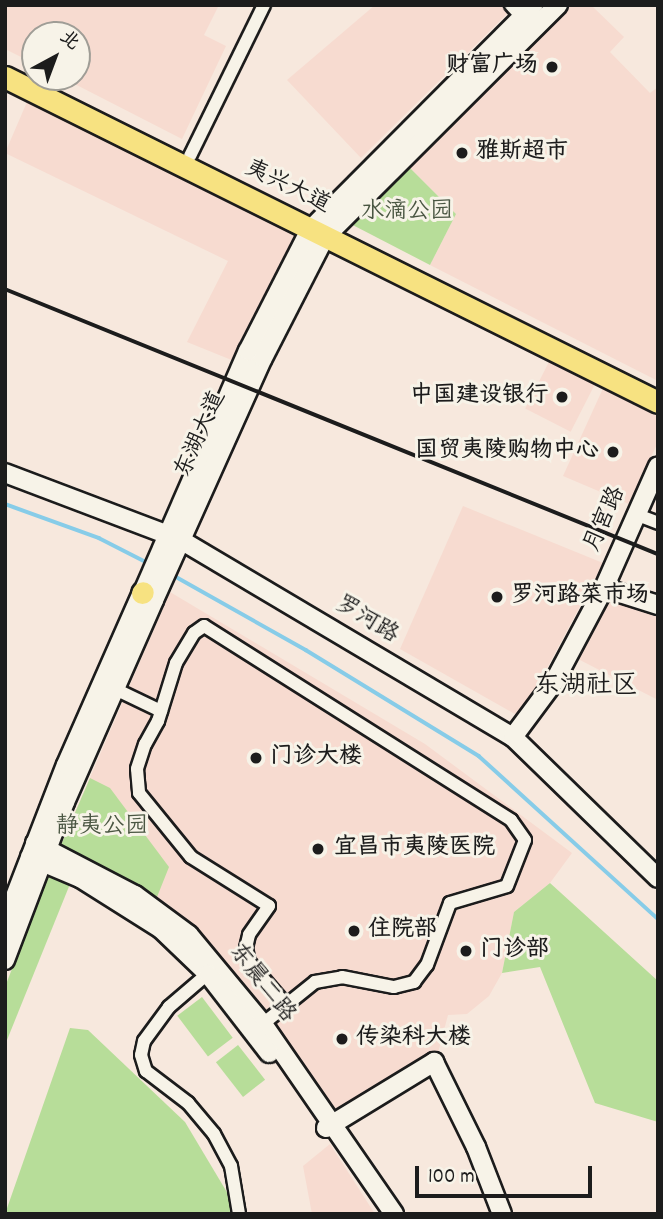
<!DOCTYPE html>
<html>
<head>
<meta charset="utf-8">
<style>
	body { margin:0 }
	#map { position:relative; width:663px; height:1219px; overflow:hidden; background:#f7e8dd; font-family:Dekko,"LXGW WenKai TC",sans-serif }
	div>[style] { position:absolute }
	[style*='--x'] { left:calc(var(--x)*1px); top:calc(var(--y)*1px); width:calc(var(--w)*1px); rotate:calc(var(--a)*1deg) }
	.built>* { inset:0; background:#f7dbd0; transform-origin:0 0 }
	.green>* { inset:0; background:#b7dd99; transform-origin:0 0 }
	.stream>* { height:3.5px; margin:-1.75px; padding:0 1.75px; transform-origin:1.75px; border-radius:1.75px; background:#87cce8 }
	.roads { filter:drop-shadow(2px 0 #1c1c1c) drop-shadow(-2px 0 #1c1c1c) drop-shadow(0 2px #1c1c1c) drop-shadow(0 -2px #1c1c1c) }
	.street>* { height:12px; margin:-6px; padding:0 6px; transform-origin:6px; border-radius:6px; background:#f7f3e8 }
	.secondary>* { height:18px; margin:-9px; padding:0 9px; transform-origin:9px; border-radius:9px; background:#f7f3e8 }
	.primary>* { height:21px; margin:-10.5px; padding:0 10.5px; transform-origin:10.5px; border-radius:10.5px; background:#f7e281 }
	.rail>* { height:3.5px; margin:-1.75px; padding:0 1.75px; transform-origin:1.75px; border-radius:1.75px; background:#1c1c1c }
	.dots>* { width:19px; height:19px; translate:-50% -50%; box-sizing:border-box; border:4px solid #f7f3e8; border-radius:50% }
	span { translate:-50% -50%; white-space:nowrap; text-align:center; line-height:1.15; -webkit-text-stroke:6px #f7f3e8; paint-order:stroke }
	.poi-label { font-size:23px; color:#1c1c1c; font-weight:700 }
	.right { translate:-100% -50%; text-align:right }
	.left { translate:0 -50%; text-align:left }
	.street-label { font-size:23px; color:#1c1c1c }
	.park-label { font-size:23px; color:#4a5642 }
	.quarter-label { font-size:26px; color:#1c1c1c }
	.frame { position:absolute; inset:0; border:7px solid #1c1c1c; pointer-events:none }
	.north { position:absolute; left:21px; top:21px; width:70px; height:70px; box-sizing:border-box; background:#f7f3e8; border:2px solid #9f9d96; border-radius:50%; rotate:41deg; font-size:19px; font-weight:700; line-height:28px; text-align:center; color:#1c1c1c }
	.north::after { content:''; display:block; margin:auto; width:24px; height:32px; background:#1c1c1c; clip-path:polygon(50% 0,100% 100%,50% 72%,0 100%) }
	.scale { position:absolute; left:415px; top:1166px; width:177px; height:32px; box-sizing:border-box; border:4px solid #1c1c1c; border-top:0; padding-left:9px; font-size:21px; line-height:24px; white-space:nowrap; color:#1c1c1c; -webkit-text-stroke:5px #f7f3e8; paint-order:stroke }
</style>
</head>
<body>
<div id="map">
	<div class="built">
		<div style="clip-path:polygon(5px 5px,219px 5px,204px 35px,226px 46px,182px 139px,61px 77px,77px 77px,77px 35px,35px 35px,35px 64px,5px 49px)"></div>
		<div style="clip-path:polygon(375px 5px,516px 5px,361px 158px,287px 80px)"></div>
		<div style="clip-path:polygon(568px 5px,591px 5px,624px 37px,610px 52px,650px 93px,658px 87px,658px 381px,430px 265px,456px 214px,406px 164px)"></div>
		<div style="clip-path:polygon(30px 95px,300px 230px,234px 361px,187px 342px,228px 261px,5px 153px)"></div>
		<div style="left:552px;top:356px;width:51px;height:59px;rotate:27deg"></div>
		<div style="clip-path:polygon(605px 384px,658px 410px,658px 442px,629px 504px,563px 476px)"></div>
		<div style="clip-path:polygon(463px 506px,603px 563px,530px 700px,515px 714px,400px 649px)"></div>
		<div style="clip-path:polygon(170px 592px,425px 744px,572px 853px,550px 883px,514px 912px,502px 973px,489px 996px,467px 1014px,448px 1015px,438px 1053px,334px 1110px,215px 948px,168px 904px,61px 845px)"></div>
		<div style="clip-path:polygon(610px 597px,658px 612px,658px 700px,576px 658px)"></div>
		<div style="clip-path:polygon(330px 1144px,375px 1214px,312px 1214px,303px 1166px)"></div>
	</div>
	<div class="green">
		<div style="clip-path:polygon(406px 164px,456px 214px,430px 265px,345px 221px)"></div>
		<div style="clip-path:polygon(90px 778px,110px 788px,169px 867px,157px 897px,61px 845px)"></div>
		<div style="clip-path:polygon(48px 875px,70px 884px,5px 1045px,5px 987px)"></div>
		<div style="clip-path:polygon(550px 883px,658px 981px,658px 1122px,595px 1103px,540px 967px,502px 973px,514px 912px)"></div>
		<div style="left:202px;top:997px;width:51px;height:31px;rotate:53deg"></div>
		<div style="clip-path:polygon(70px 1028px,88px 1030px,185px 1122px,234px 1204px,233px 1214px,5px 1214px)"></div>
		<div style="left:238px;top:1045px;width:44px;height:28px;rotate:52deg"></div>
	</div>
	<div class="stream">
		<div style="--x:5;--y:504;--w:100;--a:19.9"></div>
		<div style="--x:99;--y:538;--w:55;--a:27"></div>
		<div style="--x:171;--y:574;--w:155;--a:29.4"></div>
		<div style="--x:306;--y:650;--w:203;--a:31.5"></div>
		<div style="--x:479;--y:756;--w:242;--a:42.3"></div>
	</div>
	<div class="roads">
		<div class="street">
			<div style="--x:511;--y:5;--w:16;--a:47"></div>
			<div style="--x:190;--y:156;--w:168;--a:-63.9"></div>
			<div style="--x:635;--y:514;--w:25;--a:21"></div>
			<div style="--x:115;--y:689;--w:51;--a:25.6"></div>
			<div style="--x:212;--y:970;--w:57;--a:139.3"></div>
			<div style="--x:169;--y:1007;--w:42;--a:126.3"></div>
			<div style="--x:144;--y:1041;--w:14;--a:102"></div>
			<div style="--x:141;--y:1055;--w:17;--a:73"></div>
			<div style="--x:146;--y:1071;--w:53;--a:37.3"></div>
			<div style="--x:188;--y:1103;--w:40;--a:50"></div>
			<div style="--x:214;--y:1134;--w:36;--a:62"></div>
			<div style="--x:231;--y:1166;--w:49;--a:80.5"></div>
			<div style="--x:259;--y:1027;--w:72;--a:-38.8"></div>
			<div style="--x:315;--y:982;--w:27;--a:-10"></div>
			<div style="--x:342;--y:977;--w:53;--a:10.9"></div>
			<div style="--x:394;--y:987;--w:21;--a:-14"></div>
			<div style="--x:414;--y:982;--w:21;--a:-53"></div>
			<div style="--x:427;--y:965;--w:66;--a:-69.6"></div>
			<div style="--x:450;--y:903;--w:59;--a:-16.6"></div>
			<div style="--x:507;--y:886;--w:49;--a:-68.6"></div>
			<div style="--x:525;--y:840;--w:24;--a:-125"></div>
			<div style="--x:511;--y:820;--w:363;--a:-147.7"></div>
			<div style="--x:204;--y:626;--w:12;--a:145"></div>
			<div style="--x:194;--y:633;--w:35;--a:121"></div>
			<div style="--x:176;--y:663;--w:61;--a:107.2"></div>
			<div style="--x:158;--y:721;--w:26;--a:119"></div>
			<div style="--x:145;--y:744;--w:26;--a:108"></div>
			<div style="--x:137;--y:769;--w:24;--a:85"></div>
			<div style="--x:139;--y:793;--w:82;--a:50.9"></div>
			<div style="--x:191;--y:857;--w:92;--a:32.1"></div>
			<div style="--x:269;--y:906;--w:35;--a:125"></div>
			<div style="--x:249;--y:935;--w:13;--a:103"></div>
			<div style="--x:246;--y:948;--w:14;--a:78"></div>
			<div style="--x:249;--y:962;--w:57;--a:49.3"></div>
		</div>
		<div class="secondary">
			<div style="--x:5;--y:473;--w:188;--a:20.8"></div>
			<div style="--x:181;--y:540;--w:386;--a:30.7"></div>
			<div style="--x:513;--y:737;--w:202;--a:44.2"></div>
			<div style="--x:604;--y:588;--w:57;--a:17.5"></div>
			<div style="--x:143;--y:592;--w:263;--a:-66.5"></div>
			<div style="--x:248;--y:351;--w:136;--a:-62.9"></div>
			<div style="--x:310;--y:230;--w:317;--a:-45.1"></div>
			<div style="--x:513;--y:737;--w:69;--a:-53.3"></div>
			<div style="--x:554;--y:682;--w:106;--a:-62"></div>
			<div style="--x:604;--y:588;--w:133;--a:-66.1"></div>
			<div style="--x:35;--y:843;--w:113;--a:27.5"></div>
			<div style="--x:135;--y:895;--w:67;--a:36.5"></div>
			<div style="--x:189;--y:935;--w:116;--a:50.3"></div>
			<div style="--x:263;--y:1024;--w:231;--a:55.4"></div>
			<div style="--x:30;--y:857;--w:54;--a:22.8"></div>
			<div style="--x:80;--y:878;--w:96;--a:32.2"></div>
			<div style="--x:161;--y:929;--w:65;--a:43.8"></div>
			<div style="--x:208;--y:974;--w:100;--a:52.3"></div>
			<div style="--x:5;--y:922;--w:168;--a:-68.8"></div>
			<div style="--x:66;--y:765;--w:188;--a:-66.2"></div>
			<div style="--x:5;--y:960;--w:169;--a:-69.2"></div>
			<div style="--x:65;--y:802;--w:221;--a:-66.2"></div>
			<div style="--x:154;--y:600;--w:265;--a:-65.8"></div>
			<div style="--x:263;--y:358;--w:136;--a:-62.9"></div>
			<div style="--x:325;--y:237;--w:329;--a:-44.9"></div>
			<div style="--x:326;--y:1128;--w:127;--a:-31.4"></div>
			<div style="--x:434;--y:1062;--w:95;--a:63.7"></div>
			<div style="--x:476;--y:1147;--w:72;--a:68.8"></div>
		</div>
		<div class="primary">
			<div style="--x:5;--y:77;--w:729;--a:26.46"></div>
			<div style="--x:142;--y:593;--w:1;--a:-45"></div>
		</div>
	</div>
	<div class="rail">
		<div style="--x:5;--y:289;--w:705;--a:22.09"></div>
	</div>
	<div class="dots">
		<div style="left:552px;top:67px;background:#1c1c1c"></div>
		<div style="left:462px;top:153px;background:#1c1c1c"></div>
		<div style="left:562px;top:397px;background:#1c1c1c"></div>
		<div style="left:613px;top:452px;background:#1c1c1c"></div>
		<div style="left:497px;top:597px;background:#1c1c1c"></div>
		<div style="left:256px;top:758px;background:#1c1c1c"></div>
		<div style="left:318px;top:849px;background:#1c1c1c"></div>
		<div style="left:354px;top:931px;background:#1c1c1c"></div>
		<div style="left:466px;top:951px;background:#1c1c1c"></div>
		<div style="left:342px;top:1039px;background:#1c1c1c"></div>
	</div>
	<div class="poi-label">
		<span class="right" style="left:538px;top:67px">财富广场</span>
		<span class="left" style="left:476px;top:153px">雅斯超市</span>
		<span class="right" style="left:548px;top:397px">中国建设银行</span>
		<span class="right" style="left:599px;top:452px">国贸夷陵购物中心</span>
		<span class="left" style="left:511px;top:597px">罗河路菜市场</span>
		<span class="left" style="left:270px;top:758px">门诊大楼</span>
		<span class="left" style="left:334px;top:849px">宜昌市夷陵医院</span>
		<span class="left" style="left:368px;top:931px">住院部</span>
		<span class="left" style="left:480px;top:951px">门诊部</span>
		<span class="left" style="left:356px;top:1039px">传染科大楼</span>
	</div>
	<div class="street-label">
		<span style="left:287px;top:188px;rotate:26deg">夷兴大道</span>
		<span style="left:202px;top:435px;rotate:-66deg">东湖大道</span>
		<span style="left:606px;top:520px;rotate:-66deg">月宫路</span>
		<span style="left:366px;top:621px;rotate:31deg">罗河路</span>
		<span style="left:261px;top:984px;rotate:52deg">东晨二路</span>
	</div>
	<div class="park-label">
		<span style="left:407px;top:213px">水滴公园</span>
		<span style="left:102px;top:828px">静夷公园</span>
	</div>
	<div class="quarter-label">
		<span style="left:586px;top:687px">东湖社区</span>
	</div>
	<div class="frame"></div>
	<div class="north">北</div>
	<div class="scale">100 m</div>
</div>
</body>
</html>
